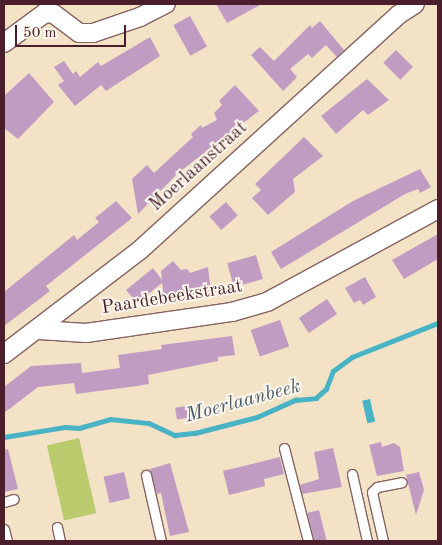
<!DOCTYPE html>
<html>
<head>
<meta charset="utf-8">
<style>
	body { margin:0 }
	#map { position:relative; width:442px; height:545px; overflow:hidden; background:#f3e2c6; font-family:"Old Standard TT",serif }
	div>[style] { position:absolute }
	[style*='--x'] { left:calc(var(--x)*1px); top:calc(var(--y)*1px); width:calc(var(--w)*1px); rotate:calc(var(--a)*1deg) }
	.green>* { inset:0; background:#bacb6e; transform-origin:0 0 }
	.water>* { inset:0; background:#48b3c5; transform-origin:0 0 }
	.stream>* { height:4.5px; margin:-2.25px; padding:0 2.25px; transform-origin:2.25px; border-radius:2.25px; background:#48b3c5 }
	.building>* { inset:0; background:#c19cc2; transform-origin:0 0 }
	.roads { filter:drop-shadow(1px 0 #856361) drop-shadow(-1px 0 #856361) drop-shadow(0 1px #856361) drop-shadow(0 -1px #856361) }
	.lane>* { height:9px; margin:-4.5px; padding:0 4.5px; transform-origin:4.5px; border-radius:4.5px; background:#fff }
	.street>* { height:18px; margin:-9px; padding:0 9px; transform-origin:9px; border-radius:9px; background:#fff }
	span { translate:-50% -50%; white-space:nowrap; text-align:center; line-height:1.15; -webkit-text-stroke:4px #fbf7ec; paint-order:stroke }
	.street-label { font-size:19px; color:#4a1f2b }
	.water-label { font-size:20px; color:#495a69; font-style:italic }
	.frame { position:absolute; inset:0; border:5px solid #4a1f2b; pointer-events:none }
	.scale { position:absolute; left:15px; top:25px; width:111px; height:22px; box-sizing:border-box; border:2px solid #4a1f2b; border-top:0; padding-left:6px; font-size:15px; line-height:18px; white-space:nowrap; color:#4a1f2b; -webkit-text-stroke:4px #fbf7ec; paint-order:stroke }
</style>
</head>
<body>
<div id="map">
	<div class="green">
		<div style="left:79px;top:438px;width:77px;height:33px;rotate:77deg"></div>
	</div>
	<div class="water">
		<div style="left:370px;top:399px;width:23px;height:8px;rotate:77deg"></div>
	</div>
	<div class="stream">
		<div style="--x:4;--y:437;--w:62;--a:-9.3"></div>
		<div style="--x:65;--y:427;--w:14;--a:4"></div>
		<div style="--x:79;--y:428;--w:32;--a:-16"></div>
		<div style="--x:110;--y:419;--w:39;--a:6"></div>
		<div style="--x:149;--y:423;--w:29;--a:25"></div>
		<div style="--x:175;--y:435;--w:20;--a:-6"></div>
		<div style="--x:195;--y:433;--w:64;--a:-14.5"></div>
		<div style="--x:257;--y:417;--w:42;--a:-24.1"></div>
		<div style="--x:295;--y:400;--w:21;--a:-5"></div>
		<div style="--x:316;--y:398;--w:13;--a:-42"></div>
		<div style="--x:326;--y:389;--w:19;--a:-69"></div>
		<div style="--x:333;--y:371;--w:24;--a:-36"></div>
		<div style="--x:352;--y:357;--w:92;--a:-21.6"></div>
	</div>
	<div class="building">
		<div style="clip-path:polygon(216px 4px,262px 4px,227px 23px)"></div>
		<div style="left:190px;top:16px;width:35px;height:19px;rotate:61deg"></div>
		<div style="clip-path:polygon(320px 21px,344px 50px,337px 57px,326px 45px,312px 58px,308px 54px,290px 69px,297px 77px,283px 91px,251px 55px,260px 47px,274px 61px,310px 25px,312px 28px)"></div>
		<div style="clip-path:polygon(150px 37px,160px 56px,106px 91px,101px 85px,75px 106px,58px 85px,64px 81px,54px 67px,64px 61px,73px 74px,76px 71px,80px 77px,98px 62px,101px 66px)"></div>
		<div style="left:396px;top:50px;width:24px;height:18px;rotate:45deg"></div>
		<div style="clip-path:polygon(29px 73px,54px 102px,18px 139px,4px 128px,4px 96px)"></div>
		<div style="clip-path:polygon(367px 79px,389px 100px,368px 115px,363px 110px,336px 134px,321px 116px)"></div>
		<div style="clip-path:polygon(235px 85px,259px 111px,178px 173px,138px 214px,132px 179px,147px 165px,154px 173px,193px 137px,191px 134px,201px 125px,202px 128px,217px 120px,214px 113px,222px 105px,219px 101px)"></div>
		<div style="clip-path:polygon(304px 137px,323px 156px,293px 179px,295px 192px,268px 215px,252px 198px,261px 190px,255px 184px)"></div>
		<div style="clip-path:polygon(420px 169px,431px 187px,420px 193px,418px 189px,405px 194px,281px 269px,271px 252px,353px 201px)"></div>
		<div style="clip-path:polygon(116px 201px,132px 218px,46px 286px,50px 291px,4px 326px,4px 292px,74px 235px,77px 240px,99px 222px,95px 218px)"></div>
		<div style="left:226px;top:202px;width:18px;height:22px;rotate:49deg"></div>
		<div style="clip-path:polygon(438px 234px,438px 259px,404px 279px,392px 260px)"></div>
		<div style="left:256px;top:255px;width:25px;height:30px;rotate:74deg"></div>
		<div style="clip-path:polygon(173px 261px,181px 270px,187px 269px,190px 273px,208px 267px,211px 294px,164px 297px,162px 283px,137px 303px,126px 290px,153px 268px,162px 280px,161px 271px)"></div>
		<div style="clip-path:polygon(365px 277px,376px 297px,363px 305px,360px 300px,354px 303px,345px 288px)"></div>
		<div style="left:327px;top:299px;width:18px;height:34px;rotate:56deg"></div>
		<div style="left:280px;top:320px;width:28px;height:31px;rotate:71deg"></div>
		<div style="clip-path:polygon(232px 336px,235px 355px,218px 357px,218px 361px,148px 375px,149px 384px,137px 386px,76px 394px,74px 383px,38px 387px,4px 413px,4px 387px,31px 366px,81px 363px,82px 373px,120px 368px,118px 355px,162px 349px,161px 345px)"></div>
		<div style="left:186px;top:406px;width:12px;height:11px;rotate:81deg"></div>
		<div style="clip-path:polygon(381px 442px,382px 447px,394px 443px,400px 447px,404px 471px,377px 476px,369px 445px)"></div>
		<div style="clip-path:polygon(333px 448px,342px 487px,302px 494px,300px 485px,319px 479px,314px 452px)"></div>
		<div style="clip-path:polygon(8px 449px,18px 489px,4px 492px,4px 450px)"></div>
		<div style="clip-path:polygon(280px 457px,284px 474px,264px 479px,265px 486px,229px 495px,223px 471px)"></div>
		<div style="clip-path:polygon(170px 463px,189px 532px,170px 536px,161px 493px,157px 494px,150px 469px)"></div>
		<div style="left:124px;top:472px;width:27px;height:21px;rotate:77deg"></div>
		<div style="clip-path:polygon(419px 472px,424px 490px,416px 515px,406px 475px)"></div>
		<div style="left:319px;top:510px;width:32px;height:12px;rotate:76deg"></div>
	</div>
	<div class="roads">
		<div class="lane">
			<div style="--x:284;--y:448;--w:96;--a:75.5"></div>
			<div style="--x:352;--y:474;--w:69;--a:77.4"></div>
			<div style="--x:146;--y:475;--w:68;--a:77.2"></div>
			<div style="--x:4;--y:502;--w:10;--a:-17"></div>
			<div style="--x:57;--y:527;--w:14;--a:78"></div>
			<div style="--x:4;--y:529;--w:12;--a:76"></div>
			<div style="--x:383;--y:541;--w:50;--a:-102.7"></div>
			<div style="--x:372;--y:492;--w:7;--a:-45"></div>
			<div style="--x:377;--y:487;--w:25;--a:-11"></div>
		</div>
		<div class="street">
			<div style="--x:4;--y:43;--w:51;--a:-36.2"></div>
			<div style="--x:45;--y:13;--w:9;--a:6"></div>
			<div style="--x:54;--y:14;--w:31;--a:37"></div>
			<div style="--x:79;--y:33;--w:14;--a:0"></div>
			<div style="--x:93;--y:33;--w:50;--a:-18.8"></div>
			<div style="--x:140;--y:17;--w:29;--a:-27"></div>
			<div style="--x:39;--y:330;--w:47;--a:3.7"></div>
			<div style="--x:86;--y:333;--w:148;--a:-8.2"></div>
			<div style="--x:232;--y:312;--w:36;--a:-16"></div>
			<div style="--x:267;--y:302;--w:195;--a:-28.5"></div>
			<div style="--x:4;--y:354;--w:171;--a:-37.4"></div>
			<div style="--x:140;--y:250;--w:349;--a:-42.3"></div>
			<div style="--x:398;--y:15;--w:20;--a:-33"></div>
		</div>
	</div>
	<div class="street-label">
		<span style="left:199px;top:167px;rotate:-42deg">Moerlaanstraat</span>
		<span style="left:172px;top:298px;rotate:-9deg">Paardebeekstraat</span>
	</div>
	<div class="water-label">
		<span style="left:243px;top:402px;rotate:-15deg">Moerlaanbeek</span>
	</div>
	<div class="frame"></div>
	<div class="scale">50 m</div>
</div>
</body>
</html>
